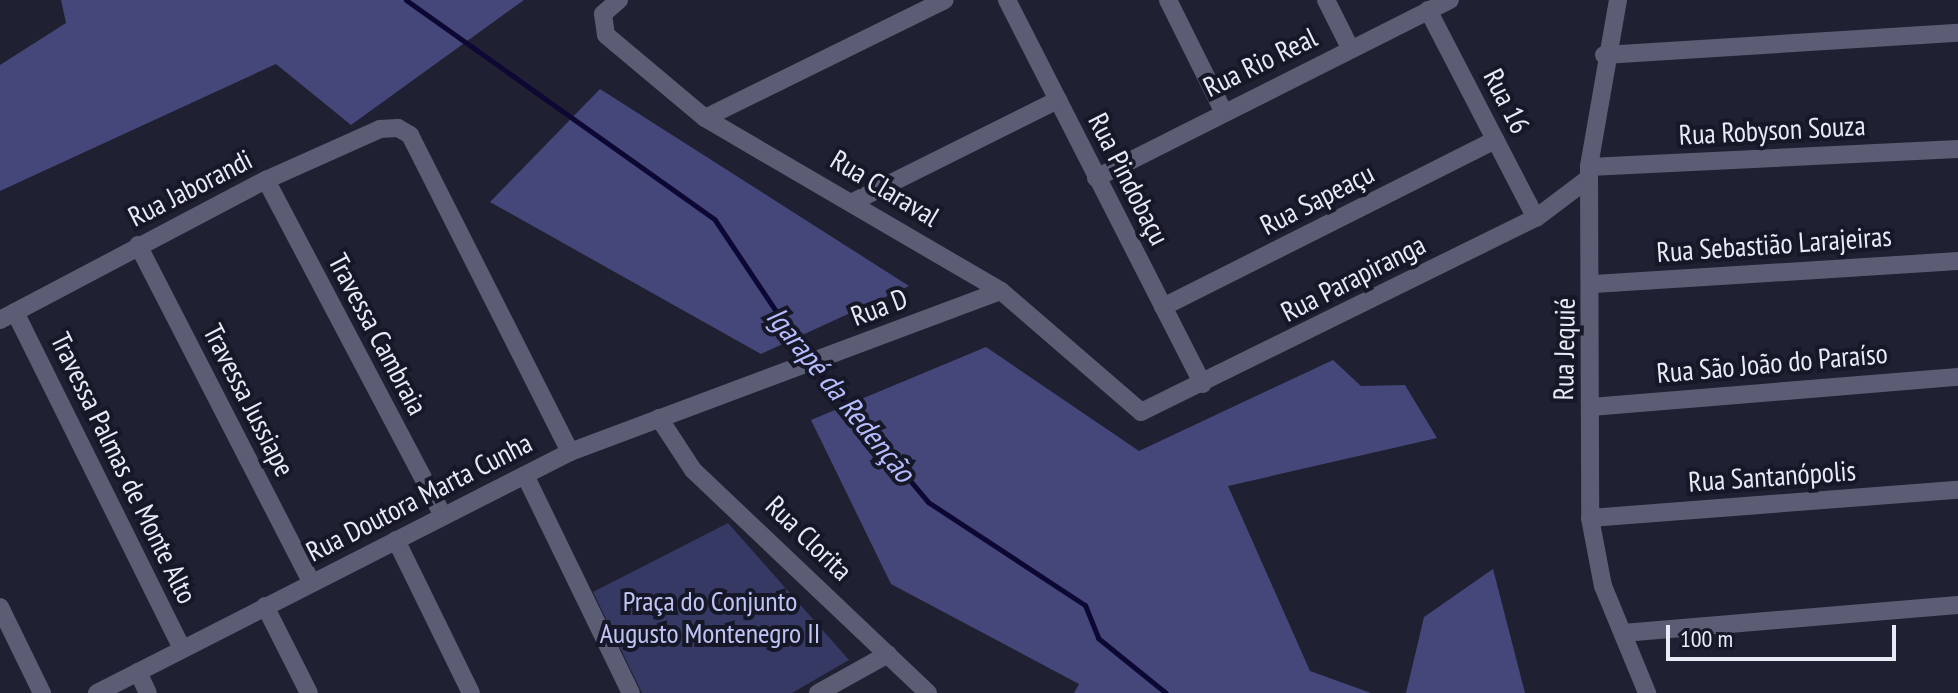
<!DOCTYPE html>
<html>
<head>
<meta charset="utf-8">
<style>
	body { margin:0 }
	#map { position:relative; width:1958px; height:693px; overflow:hidden; background:#1f2031; font-family:"PT Sans Narrow",sans-serif }
	div>[style] { position:absolute }
	[style*='--x'] { left:calc(var(--x)*1px); top:calc(var(--y)*1px); width:calc(var(--w)*1px); rotate:calc(var(--a)*1deg) }
	.green>* { inset:0; background:#373965 }
	.forest>* { inset:0; background:#45477a }
	.stream>* { height:5px; margin:-2.5px; padding:0 2.5px; transform-origin:2.5px; border-radius:2.5px; background:#0d0734 }
	.minor>* { height:18px; margin:-9px; padding:0 9px; transform-origin:9px; border-radius:9px; background:#5a5d74 }
	span { translate:-50% -50%; white-space:nowrap; text-align:center; line-height:1.15; -webkit-text-stroke:8px #161727; paint-order:stroke }
	.street-label { font-size:28px; color:#e8eaf6 }
	.park-label { font-size:28px; color:#c0c5f6 }
	.water-label { font-size:30px; color:#b6bcfd; font-style:italic }
	.scale { position:absolute; left:1666px; top:625px; width:230px; height:36px; box-sizing:border-box; border:4px solid #e8eaf6; border-top:0; padding-left:10px; font-size:24px; line-height:28px; white-space:nowrap; color:#e8eaf6; -webkit-text-stroke:6px #161727; paint-order:stroke }
</style>
</head>
<body>
<div id="map">
	<div class="green">
		<div style="clip-path:polygon(728px 523px,849px 660px,792px 693px,642px 693px,593px 592px)"></div>
	</div>
	<div class="forest">
		<div style="clip-path:polygon(61px 0,524px 0,351px 125px,276px 64px,0 191px,0 65px,66px 23px)"></div>
		<div style="clip-path:polygon(600px 89px,909px 286px,761px 354px,490px 202px)"></div>
		<div style="clip-path:polygon(986px 347px,1139px 451px,1333px 360px,1361px 386px,1405px 385px,1437px 438px,1228px 486px,1310px 671px,1371px 693px,1074px 693px,1079px 684px,891px 584px,811px 420px)"></div>
		<div style="clip-path:polygon(1493px 569px,1525px 693px,1406px 693px,1424px 617px)"></div>
	</div>
	<div class="stream">
		<div style="--x:406;--y:0;--w:379;--a:35.4"></div>
		<div style="--x:715;--y:220;--w:167;--a:56.2"></div>
		<div style="--x:814;--y:366;--w:177;--a:50"></div>
		<div style="--x:928;--y:502;--w:188;--a:33.3"></div>
		<div style="--x:1085;--y:605;--w:35;--a:68"></div>
		<div style="--x:1098;--y:638;--w:87;--a:39"></div>
	</div>
	<div class="minor">
		<div style="--x:619;--y:0;--w:21;--a:139"></div>
		<div style="--x:603;--y:14;--w:21;--a:82"></div>
		<div style="--x:606;--y:35;--w:129;--a:40"></div>
		<div style="--x:705;--y:118;--w:343;--a:30.3"></div>
		<div style="--x:1001;--y:291;--w:185;--a:40.8"></div>
		<div style="--x:1141;--y:412;--w:440;--a:-26.2"></div>
		<div style="--x:1536;--y:218;--w:66;--a:-37"></div>
		<div style="--x:1007;--y:0;--w:431;--a:63"></div>
		<div style="--x:1168;--y:0;--w:124;--a:63.6"></div>
		<div style="--x:1326;--y:0;--w:54;--a:63.4"></div>
		<div style="--x:1618;--y:0;--w:169;--a:99.9"></div>
		<div style="--x:1589;--y:167;--w:351;--a:89.8"></div>
		<div style="--x:1590;--y:518;--w:69;--a:79.2"></div>
		<div style="--x:1603;--y:586;--w:116;--a:67.6"></div>
		<div style="--x:1428;--y:10;--w:234;--a:62.6"></div>
		<div style="--x:1604;--y:55;--w:355;--a:-3.6"></div>
		<div style="--x:705;--y:118;--w:267;--a:-26.2"></div>
		<div style="--x:1589;--y:167;--w:369;--a:-2.8"></div>
		<div style="--x:1096;--y:178;--w:396;--a:-26.7"></div>
		<div style="--x:266;--y:180;--w:378;--a:62.2"></div>
		<div style="--x:855;--y:201;--w:227;--a:-26.5"></div>
		<div style="--x:138;--y:245;--w:378;--a:62.8"></div>
		<div style="--x:1594;--y:284;--w:365;--a:-3.6"></div>
		<div style="--x:1163;--y:307;--w:372;--a:-26.7"></div>
		<div style="--x:15;--y:312;--w:375;--a:63.6"></div>
		<div style="--x:0;--y:320;--w:301;--a:-27.8"></div>
		<div style="--x:266;--y:180;--w:125;--a:-24.1"></div>
		<div style="--x:380;--y:129;--w:18;--a:-3"></div>
		<div style="--x:398;--y:128;--w:14;--a:30"></div>
		<div style="--x:410;--y:135;--w:355;--a:63.2"></div>
		<div style="--x:1591;--y:407;--w:368;--a:-4.7"></div>
		<div style="--x:659;--y:418;--w:62;--a:56.8"></div>
		<div style="--x:693;--y:470;--w:324;--a:43.5"></div>
		<div style="--x:525;--y:475;--w:242;--a:64.1"></div>
		<div style="--x:1590;--y:518;--w:369;--a:-4.4"></div>
		<div style="--x:396;--y:540;--w:170;--a:63.9"></div>
		<div style="--x:265;--y:606;--w:97;--a:63.2"></div>
		<div style="--x:0;--y:607;--w:96;--a:64"></div>
		<div style="--x:1623;--y:633;--w:336;--a:-4.8"></div>
		<div style="--x:138;--y:672;--w:23;--a:65"></div>
		<div style="--x:97;--y:693;--w:531;--a:-27"></div>
		<div style="--x:570;--y:452;--w:460;--a:-20.5"></div>
		<div style="--x:818;--y:693;--w:80;--a:-29.1"></div>
	</div>
	<div class="street-label">
		<span style="left:1260px;top:62px;rotate:-26deg">Rua Rio Real</span>
		<span style="left:1507px;top:101px;rotate:63deg">Rua 16</span>
		<span style="left:1772px;top:130px;rotate:-3deg">Rua Robyson Souza</span>
		<span style="left:1129px;top:179px;rotate:63deg">Rua Pindobaçu</span>
		<span style="left:190px;top:188px;rotate:-27deg">Rua Jaborandi</span>
		<span style="left:885px;top:188px;rotate:31deg">Rua Claraval</span>
		<span style="left:1317px;top:199px;rotate:-27deg">Rua Sapeaçu</span>
		<span style="left:1774px;top:244px;rotate:-4deg">Rua Sebastião Larajeiras</span>
		<span style="left:1353px;top:278px;rotate:-27deg">Rua Parapiranga</span>
		<span style="left:879px;top:307px;rotate:-21deg">Rua D</span>
		<span style="left:378px;top:334px;rotate:62deg">Travessa Cambraia</span>
		<span style="left:1564px;top:349px;rotate:-89deg">Rua Jequié</span>
		<span style="left:1772px;top:363px;rotate:-5deg">Rua São João do Paraíso</span>
		<span style="left:249px;top:400px;rotate:63deg">Travessa Jussiape</span>
		<span style="left:124px;top:468px;rotate:64deg">Travessa Palmas de Monte Alto</span>
		<span style="left:1772px;top:476px;rotate:-4deg">Rua Santanópolis</span>
		<span style="left:419px;top:497px;rotate:-27deg">Rua Doutora Marta Cunha</span>
		<span style="left:809px;top:538px;rotate:44deg">Rua Clorita</span>
	</div>
	<div class="park-label">
		<span style="left:710px;top:617px">Praça do Conjunto<br>Augusto Montenegro II</span>
	</div>
	<div class="water-label">
		<span style="left:841px;top:394px;rotate:51deg">Igarapé da Redenção</span>
	</div>
	<div class="scale">100 m</div>
</div>
</body>
</html>
